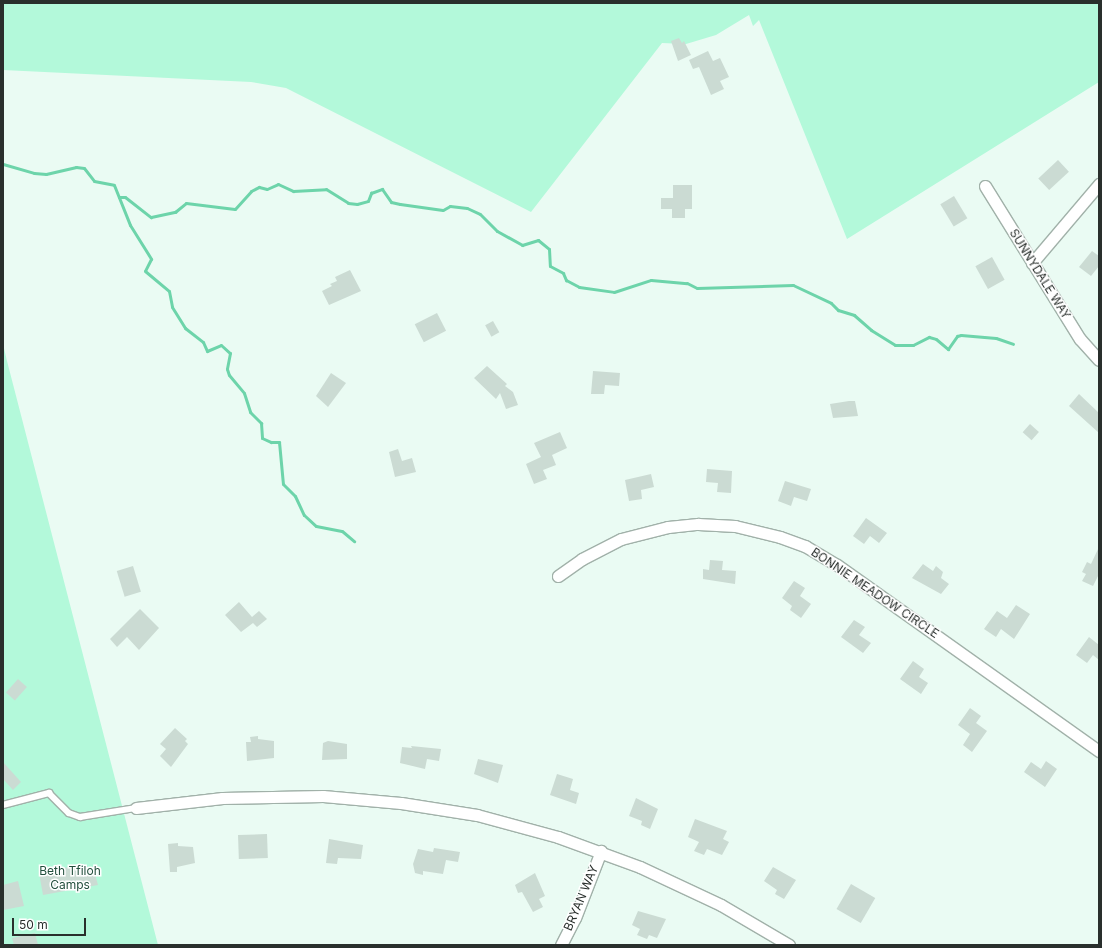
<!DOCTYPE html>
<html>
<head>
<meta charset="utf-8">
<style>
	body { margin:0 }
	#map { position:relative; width:1102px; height:948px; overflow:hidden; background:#eafbf3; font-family:Inter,sans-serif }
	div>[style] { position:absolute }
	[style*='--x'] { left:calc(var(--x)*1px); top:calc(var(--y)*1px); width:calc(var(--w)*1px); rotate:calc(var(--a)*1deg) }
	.green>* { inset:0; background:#b3f9da }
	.stream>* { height:3px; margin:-1.5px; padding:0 1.5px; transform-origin:1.5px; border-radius:1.5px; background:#6dd4aa }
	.building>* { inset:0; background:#cbdbd3; transform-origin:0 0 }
	.roads { filter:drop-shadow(1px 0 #a1b1a9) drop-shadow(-1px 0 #a1b1a9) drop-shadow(0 1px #a1b1a9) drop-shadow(0 -1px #a1b1a9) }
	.service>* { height:5.5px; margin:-2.75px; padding:0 2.75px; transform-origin:2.75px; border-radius:2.75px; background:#fff }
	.minor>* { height:11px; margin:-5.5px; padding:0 5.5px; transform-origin:5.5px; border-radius:5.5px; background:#fff }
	span { translate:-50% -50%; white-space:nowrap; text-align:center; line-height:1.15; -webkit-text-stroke:3px #fff; paint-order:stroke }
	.street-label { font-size:12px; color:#292f2c }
	.park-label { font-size:12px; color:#234f3d }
	.frame { position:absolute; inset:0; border:4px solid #292f2c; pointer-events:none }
	.scale { position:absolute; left:12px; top:918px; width:74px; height:18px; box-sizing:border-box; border:2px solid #292f2c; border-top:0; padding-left:5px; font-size:12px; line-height:14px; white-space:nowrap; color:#292f2c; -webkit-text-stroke:3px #fff; paint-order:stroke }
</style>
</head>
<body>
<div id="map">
	<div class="green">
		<div style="clip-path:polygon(3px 3px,1099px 3px,1099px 82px,847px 239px,759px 20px,753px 26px,749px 15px,716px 35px,686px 44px,662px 43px,531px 212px,286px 88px,251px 82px,3px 70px)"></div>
		<div style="clip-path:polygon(3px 344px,7px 361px,158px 945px,3px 945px)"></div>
	</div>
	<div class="stream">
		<div style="--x:3;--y:164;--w:32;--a:16"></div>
		<div style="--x:34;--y:173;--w:12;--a:5"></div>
		<div style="--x:46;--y:174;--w:31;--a:-13"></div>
		<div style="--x:76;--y:167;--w:8;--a:7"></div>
		<div style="--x:84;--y:168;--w:16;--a:52"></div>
		<div style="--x:94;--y:181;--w:20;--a:11"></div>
		<div style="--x:114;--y:185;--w:43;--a:68.2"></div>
		<div style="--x:130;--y:225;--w:40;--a:58"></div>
		<div style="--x:151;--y:259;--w:13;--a:117"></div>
		<div style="--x:145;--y:271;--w:31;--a:40"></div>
		<div style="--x:169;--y:291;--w:16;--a:79"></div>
		<div style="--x:172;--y:307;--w:25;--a:58"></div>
		<div style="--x:185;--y:328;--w:23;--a:38"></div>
		<div style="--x:203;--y:342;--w:10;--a:66"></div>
		<div style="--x:207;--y:351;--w:15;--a:-23"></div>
		<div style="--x:221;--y:345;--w:12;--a:42"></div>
		<div style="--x:230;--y:353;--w:16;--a:101"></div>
		<div style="--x:227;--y:369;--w:6;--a:72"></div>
		<div style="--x:229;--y:375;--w:23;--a:50"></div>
		<div style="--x:244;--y:393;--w:20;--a:72"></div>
		<div style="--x:250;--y:412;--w:16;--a:45"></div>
		<div style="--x:261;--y:423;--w:15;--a:86"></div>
		<div style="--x:262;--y:438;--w:10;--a:24"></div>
		<div style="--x:271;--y:442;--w:8;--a:0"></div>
		<div style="--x:279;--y:442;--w:42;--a:84.6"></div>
		<div style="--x:283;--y:484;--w:17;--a:45"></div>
		<div style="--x:295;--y:496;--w:21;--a:65"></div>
		<div style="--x:304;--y:515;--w:16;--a:43"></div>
		<div style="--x:316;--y:526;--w:26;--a:11"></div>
		<div style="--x:342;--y:531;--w:16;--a:40"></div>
		<div style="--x:119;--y:197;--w:6;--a:0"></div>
		<div style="--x:125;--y:197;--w:33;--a:38"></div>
		<div style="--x:151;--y:217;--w:25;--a:-12"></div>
		<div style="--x:175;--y:212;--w:14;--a:-39"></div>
		<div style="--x:186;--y:203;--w:49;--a:7"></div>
		<div style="--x:235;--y:209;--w:24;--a:-48"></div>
		<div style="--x:251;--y:191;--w:9;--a:-27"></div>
		<div style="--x:259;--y:187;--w:8;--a:14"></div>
		<div style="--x:267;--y:189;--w:12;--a:-24"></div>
		<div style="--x:278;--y:184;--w:17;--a:25"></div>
		<div style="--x:293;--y:191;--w:33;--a:-3"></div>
		<div style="--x:326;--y:189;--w:26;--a:32"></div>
		<div style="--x:348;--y:203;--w:9;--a:6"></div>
		<div style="--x:357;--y:204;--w:11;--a:-15"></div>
		<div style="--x:368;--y:201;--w:9;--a:-69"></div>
		<div style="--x:371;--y:193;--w:12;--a:-20"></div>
		<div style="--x:382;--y:189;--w:16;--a:55"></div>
		<div style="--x:391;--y:202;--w:9;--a:13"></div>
		<div style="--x:400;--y:204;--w:43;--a:7.9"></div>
		<div style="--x:443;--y:210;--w:8;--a:-30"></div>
		<div style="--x:450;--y:206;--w:17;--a:7"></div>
		<div style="--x:467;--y:208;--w:14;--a:25"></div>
		<div style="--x:480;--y:214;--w:24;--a:45"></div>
		<div style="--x:497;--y:231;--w:29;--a:29"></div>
		<div style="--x:522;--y:245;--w:17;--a:-17"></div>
		<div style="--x:538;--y:240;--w:14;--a:39"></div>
		<div style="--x:549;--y:249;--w:17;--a:87"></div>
		<div style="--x:550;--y:266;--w:15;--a:28"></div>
		<div style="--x:563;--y:273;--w:8;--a:67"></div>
		<div style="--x:566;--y:280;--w:15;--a:28"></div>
		<div style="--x:579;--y:287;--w:35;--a:8"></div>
		<div style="--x:614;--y:292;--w:39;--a:-18"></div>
		<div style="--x:651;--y:280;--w:36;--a:5"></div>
		<div style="--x:687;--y:283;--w:11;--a:27"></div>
		<div style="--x:697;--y:288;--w:96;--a:-1.8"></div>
		<div style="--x:793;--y:285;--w:42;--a:25.3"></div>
		<div style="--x:831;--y:303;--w:10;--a:45"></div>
		<div style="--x:838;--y:310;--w:17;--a:17"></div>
		<div style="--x:854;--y:315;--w:23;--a:41"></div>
		<div style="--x:871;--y:330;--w:28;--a:32"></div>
		<div style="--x:895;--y:345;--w:18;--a:0"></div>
		<div style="--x:913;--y:345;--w:18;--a:-27"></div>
		<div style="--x:929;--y:337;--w:7;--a:16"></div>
		<div style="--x:936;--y:339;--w:16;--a:40"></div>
		<div style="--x:948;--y:349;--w:16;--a:-55"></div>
		<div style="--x:957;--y:336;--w:4;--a:-14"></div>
		<div style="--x:961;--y:335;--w:35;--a:5"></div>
		<div style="--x:996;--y:338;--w:18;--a:19"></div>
	</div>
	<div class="building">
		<div style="clip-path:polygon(679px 38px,682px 43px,684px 41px,691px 55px,678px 61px,671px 41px)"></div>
		<div style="clip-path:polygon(708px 51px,713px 61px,720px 58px,729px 77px,720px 81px,724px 89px,711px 95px,699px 67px,693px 69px,689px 60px)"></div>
		<div style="left:1058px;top:160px;width:16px;height:27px;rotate:47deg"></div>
		<div style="clip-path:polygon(673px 185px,692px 185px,692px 209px,685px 209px,685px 218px,672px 218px,672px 209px,661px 209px,661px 198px,673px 198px)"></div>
		<div style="left:954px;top:196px;width:26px;height:16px;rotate:59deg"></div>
		<div style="clip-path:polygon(1092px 251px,1099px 256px,1099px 266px,1091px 276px,1079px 267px)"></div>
		<div style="left:992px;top:257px;width:26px;height:19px;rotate:61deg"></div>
		<div style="clip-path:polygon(350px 270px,361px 291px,329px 305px,322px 291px,332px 286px,330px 284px,337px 281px,335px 277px)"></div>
		<div style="left:437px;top:313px;width:20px;height:25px;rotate:63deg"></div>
		<div style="left:493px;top:321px;width:13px;height:9px;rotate:61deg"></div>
		<div style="clip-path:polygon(487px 366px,507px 384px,505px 386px,513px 392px,518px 405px,506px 409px,500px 393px,496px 399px,474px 378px)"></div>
		<div style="clip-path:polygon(593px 371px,620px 373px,619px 386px,605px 385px,604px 394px,591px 394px)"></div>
		<div style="clip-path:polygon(331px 373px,346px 383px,328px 407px,316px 396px)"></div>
		<div style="clip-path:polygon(1079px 394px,1099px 413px,1099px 433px,1069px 406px)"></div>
		<div style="clip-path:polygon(849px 401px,855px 401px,858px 416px,833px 418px,830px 404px)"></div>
		<div style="left:1030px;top:424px;width:12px;height:11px;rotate:42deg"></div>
		<div style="clip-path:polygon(560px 432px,567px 448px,552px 455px,556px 465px,543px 470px,547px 479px,534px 484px,526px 464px,541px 457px,534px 443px)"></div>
		<div style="clip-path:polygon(398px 449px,402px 461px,412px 458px,416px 472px,395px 477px,389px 452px)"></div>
		<div style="clip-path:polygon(707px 469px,732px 471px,731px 493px,717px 492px,718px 483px,706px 482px)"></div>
		<div style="clip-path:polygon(651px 474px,654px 487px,641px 490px,642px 499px,629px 501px,625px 480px)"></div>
		<div style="clip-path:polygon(785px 481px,811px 489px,807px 501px,794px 497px,791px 506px,778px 501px)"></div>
		<div style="clip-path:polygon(866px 518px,887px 533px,879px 543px,870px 536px,864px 544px,853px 536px)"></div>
		<div style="clip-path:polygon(1099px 547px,1099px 574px,1093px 586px,1082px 581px,1086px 574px,1082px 572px,1087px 562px,1091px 564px)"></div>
		<div style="clip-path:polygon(710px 560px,723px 561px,722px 570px,736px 571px,735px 584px,703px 579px,703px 569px,709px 570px)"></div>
		<div style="clip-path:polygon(923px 564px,933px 571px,936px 566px,943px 572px,941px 578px,949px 584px,941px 594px,912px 578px)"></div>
		<div style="left:133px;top:566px;width:27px;height:17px;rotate:73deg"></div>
		<div style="clip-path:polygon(794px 581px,805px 588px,800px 596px,811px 604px,801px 618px,790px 610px,792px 606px,782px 598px)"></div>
		<div style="clip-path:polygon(239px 602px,252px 617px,259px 611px,267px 619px,257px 627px,253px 623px,241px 632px,225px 615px)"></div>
		<div style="clip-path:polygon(1016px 605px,1030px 614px,1014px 639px,1001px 629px,996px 637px,984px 629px,997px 611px,1007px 618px)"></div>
		<div style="clip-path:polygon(140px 609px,159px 628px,139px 650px,127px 637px,117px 647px,110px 639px)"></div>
		<div style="clip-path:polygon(854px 620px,865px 627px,859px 635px,871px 643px,863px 653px,841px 637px)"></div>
		<div style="clip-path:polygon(1089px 637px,1099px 645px,1099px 660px,1093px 655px,1087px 663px,1076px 655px)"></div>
		<div style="clip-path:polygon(913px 661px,924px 669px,919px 677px,928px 683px,921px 694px,900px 679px)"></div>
		<div style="left:18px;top:679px;width:12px;height:18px;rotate:42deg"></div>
		<div style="clip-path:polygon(970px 708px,981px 716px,976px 723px,987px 731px,972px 752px,963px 745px,970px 734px,958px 725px)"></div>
		<div style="clip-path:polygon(175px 728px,187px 739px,185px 741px,188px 744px,171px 767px,160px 756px,166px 749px,160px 744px)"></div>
		<div style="clip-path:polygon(258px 736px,258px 739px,274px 741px,274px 758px,247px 761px,246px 742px,251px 742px,250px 737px)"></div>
		<div style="clip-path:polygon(328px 741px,347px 744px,347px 759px,322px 760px,323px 743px)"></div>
		<div style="clip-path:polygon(411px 746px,441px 749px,439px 761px,427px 759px,425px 769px,400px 763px,402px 747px,412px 748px)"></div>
		<div style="clip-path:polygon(478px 759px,503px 765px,498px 783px,474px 774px)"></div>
		<div style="clip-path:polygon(1046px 761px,1057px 769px,1045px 787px,1024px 772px,1031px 762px,1041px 769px)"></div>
		<div style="clip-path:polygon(3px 762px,21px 782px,13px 790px,3px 779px)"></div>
		<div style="clip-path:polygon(557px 774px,573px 779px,570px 790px,579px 793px,576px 804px,550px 795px)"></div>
		<div style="clip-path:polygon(636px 798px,658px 809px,650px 829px,641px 825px,642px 821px,629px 816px)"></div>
		<div style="clip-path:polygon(695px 819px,727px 831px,723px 839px,729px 842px,722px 855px,707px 849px,704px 855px,694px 851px,699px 842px,688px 837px)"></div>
		<div style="left:267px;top:834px;width:24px;height:29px;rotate:88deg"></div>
		<div style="clip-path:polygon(329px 839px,363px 845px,361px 859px,338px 858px,337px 864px,326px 863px)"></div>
		<div style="clip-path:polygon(178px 843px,178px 846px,193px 847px,195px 863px,177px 867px,177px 872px,170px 872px,168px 844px)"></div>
		<div style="clip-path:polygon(434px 848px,460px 852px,458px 862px,446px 860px,443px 874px,423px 871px,423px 875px,415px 873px,413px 864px,418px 849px,433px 852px)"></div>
		<div style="clip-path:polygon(79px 865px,80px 871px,93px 867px,98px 885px,43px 895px,39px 873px)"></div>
		<div style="clip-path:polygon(773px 867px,796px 880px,784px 899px,775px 894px,777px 890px,764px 881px)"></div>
		<div style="clip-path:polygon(535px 873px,545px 896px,539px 899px,543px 907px,533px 912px,522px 892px,518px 893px,515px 885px)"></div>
		<div style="clip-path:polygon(18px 881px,24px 906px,3px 910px,3px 885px)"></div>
		<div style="left:851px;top:884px;width:28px;height:29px;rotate:30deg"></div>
		<div style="clip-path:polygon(638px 911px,666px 919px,657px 938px,649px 935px,647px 939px,637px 935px,640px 929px,632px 925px)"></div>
		<div style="clip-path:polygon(35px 933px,38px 945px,14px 945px,12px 938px)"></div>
	</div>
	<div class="roads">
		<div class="service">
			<div style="--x:3;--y:805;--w:48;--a:-14.6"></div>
			<div style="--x:49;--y:793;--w:28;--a:45"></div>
			<div style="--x:69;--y:813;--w:12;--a:20"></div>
			<div style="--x:80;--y:817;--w:57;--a:-9.1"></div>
		</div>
		<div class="minor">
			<div style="--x:985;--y:186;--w:180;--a:58.2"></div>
			<div style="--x:1080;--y:339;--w:28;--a:48"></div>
			<div style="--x:1032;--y:263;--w:104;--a:-49.7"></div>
			<div style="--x:558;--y:576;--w:29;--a:-35"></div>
			<div style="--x:582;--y:559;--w:44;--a:-27.1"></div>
			<div style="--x:621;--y:539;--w:49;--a:-14.3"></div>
			<div style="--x:668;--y:527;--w:30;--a:-6"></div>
			<div style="--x:698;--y:524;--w:37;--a:3"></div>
			<div style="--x:735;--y:526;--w:46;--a:13.7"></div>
			<div style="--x:780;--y:537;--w:27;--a:20"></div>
			<div style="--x:805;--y:546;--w:37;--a:31"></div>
			<div style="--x:837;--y:565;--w:321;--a:35.4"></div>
			<div style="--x:136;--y:808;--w:87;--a:-6.6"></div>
			<div style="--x:222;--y:798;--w:101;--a:-1.1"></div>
			<div style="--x:323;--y:796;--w:78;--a:5.1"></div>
			<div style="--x:401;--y:803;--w:77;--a:9"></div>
			<div style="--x:477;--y:815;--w:84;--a:15.2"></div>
			<div style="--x:558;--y:837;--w:87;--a:20.1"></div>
			<div style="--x:640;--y:867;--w:89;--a:25.1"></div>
			<div style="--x:721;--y:905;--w:79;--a:30.5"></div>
			<div style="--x:561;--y:945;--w:30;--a:-63"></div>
			<div style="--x:575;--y:918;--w:72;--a:-68.8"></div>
		</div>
	</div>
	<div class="street-label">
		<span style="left:1040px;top:274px;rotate:58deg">SUNNYDALE WAY</span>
		<span style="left:875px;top:593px;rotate:34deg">BONNIE MEADOW CIRCLE</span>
		<span style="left:581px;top:898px;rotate:-67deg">BRYAN WAY</span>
	</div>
	<div class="park-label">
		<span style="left:70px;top:878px">Beth Tfiloh<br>Camps</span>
	</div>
	<div class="frame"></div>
	<div class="scale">50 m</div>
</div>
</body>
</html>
